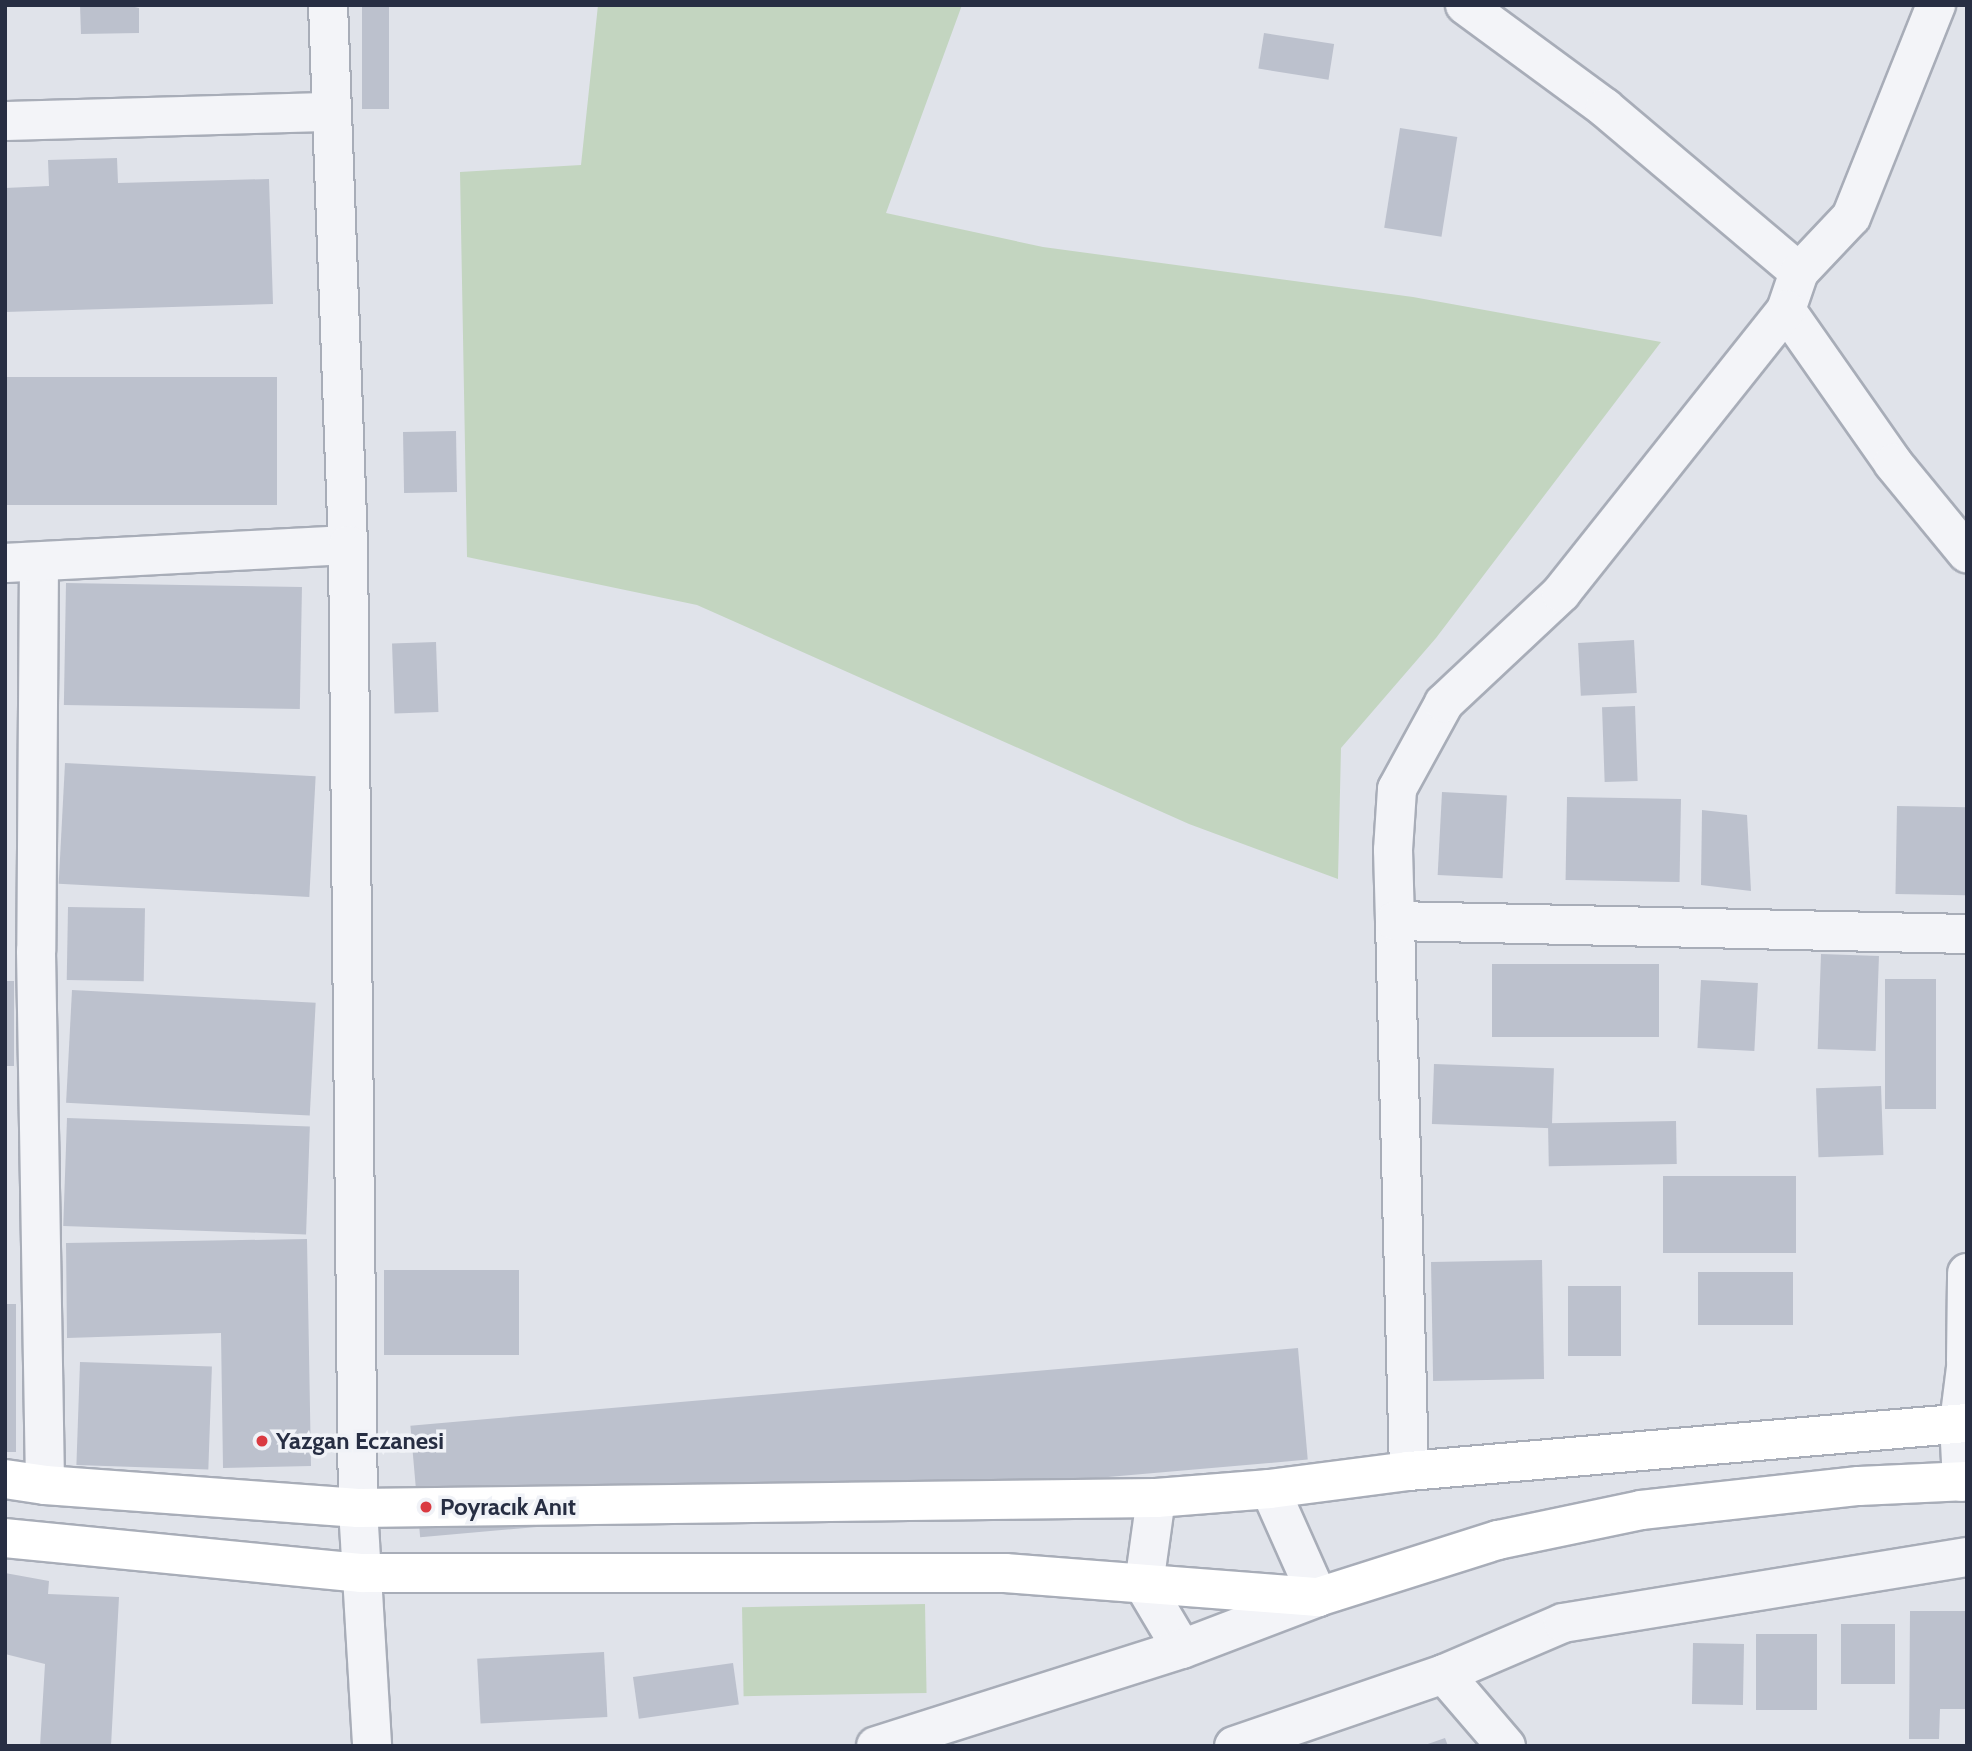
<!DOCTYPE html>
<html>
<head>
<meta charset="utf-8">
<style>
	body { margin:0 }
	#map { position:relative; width:1972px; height:1751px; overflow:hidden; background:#e0e3ea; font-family:Cabin,sans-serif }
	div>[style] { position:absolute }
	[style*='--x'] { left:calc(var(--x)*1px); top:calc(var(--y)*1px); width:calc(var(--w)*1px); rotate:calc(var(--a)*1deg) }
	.green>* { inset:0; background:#c3d5c0; transform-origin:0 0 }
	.building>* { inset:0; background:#bcc1cd; transform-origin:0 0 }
	.roads { filter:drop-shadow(2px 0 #a8adb8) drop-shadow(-2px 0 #a8adb8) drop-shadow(0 2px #a8adb8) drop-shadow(0 -2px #a8adb8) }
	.minor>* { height:38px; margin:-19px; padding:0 19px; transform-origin:19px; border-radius:19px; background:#f3f4f8 }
	.tertiary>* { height:38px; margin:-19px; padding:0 19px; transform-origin:19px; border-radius:19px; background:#f3f4f8 }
	.secondary>* { height:38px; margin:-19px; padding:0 19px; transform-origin:19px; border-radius:19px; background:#fff }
	.dots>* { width:19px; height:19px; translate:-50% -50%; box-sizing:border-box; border:4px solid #f0f2f7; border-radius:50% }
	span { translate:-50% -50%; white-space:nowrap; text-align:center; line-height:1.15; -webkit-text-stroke:7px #f0f2f7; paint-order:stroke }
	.poi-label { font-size:24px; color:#272e43; font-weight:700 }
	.left { translate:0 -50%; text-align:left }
	.frame { position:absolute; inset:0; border:7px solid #272e43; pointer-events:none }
</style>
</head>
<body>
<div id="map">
	<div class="green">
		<div style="clip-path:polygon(598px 5px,962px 5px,886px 213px,1043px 247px,1413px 297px,1661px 342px,1436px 638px,1341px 748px,1338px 879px,1189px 824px,697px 605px,467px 557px,460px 172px,581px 165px)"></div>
		<div style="left:925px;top:1604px;width:89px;height:183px;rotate:89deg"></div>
	</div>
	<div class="building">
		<div style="clip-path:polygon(80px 5px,126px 5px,139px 8px,139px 33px,81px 34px)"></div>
		<div style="left:362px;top:5px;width:27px;height:104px"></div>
		<div style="left:1264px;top:33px;width:71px;height:36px;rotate:9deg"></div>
		<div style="left:1400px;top:128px;width:58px;height:101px;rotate:9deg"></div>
		<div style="clip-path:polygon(117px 158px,118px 183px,269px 179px,273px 304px,5px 312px,5px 188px,49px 186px,48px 160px)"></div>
		<div style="left:277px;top:377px;width:128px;height:272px;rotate:90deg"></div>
		<div style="left:456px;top:431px;width:61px;height:53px;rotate:89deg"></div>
		<div style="left:66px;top:583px;width:236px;height:122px;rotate:1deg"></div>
		<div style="left:1634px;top:640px;width:53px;height:56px;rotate:87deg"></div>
		<div style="left:436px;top:642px;width:70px;height:44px;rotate:88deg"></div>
		<div style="left:1635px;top:706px;width:75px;height:33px;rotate:88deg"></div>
		<div style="left:65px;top:763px;width:251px;height:121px;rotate:3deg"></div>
		<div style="left:1442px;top:792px;width:65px;height:83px;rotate:3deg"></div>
		<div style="left:1681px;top:799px;width:83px;height:114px;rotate:91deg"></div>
		<div style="left:1897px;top:806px;width:70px;height:88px;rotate:1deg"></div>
		<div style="clip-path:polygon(1702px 810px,1747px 815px,1751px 891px,1701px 885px)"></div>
		<div style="left:68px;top:907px;width:77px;height:73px;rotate:1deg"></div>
		<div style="left:1821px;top:954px;width:58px;height:95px;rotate:2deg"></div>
		<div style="left:1659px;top:964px;width:73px;height:167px;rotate:90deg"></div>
		<div style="left:1936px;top:979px;width:130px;height:51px;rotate:90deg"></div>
		<div style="left:1701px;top:980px;width:57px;height:68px;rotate:3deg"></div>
		<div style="left:5px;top:981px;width:9px;height:85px"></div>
		<div style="left:72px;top:990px;width:244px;height:113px;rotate:3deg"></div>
		<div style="left:1434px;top:1064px;width:120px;height:60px;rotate:2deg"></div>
		<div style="left:1881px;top:1086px;width:69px;height:65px;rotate:88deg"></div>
		<div style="left:67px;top:1118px;width:243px;height:108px;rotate:2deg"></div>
		<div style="left:1676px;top:1121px;width:43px;height:128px;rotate:89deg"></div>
		<div style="left:1796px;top:1176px;width:77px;height:133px;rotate:90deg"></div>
		<div style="clip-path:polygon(307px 1239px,311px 1466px,223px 1468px,221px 1333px,67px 1338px,66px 1243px)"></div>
		<div style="left:1542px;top:1260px;width:119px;height:111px;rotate:89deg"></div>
		<div style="left:384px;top:1270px;width:135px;height:85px"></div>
		<div style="left:1698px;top:1272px;width:95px;height:53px"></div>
		<div style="left:1568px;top:1286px;width:53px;height:70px"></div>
		<div style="left:16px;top:1304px;width:148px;height:11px;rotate:90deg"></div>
		<div style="left:1298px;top:1348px;width:112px;height:891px;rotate:85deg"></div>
		<div style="left:80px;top:1362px;width:132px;height:103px;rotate:2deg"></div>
		<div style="clip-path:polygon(5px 1573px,49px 1581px,48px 1594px,119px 1597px,111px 1746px,40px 1746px,45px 1664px,5px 1654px)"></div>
		<div style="clip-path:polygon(1910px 1611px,1967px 1611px,1967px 1709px,1940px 1709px,1939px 1739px,1909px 1739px)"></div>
		<div style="left:1841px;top:1624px;width:54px;height:60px"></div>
		<div style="left:1756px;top:1634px;width:61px;height:76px"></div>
		<div style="left:1693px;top:1643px;width:51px;height:61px;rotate:1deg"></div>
		<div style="left:604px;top:1652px;width:65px;height:127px;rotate:87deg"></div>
		<div style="left:733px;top:1663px;width:42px;height:101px;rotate:82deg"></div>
		<div style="clip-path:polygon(1445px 1738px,1448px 1746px,1426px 1746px,1425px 1745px)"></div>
	</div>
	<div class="roads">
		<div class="minor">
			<div style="--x:1465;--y:5;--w:174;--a:36.3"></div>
			<div style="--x:1605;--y:108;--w:254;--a:40.2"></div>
			<div style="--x:1936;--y:5;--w:228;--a:111.8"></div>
			<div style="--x:1851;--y:217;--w:76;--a:133.4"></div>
			<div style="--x:1799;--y:272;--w:40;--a:108.9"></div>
			<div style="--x:1786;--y:310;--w:187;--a:55"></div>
			<div style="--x:1893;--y:463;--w:117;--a:50.6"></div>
			<div style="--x:5;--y:121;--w:327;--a:-1.6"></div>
			<div style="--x:39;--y:562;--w:389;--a:90.4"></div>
			<div style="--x:36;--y:951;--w:534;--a:89.03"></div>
			<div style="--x:5;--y:563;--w:343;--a:-3"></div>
			<div style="--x:1395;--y:921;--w:71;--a:-91.6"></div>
			<div style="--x:1393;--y:850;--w:61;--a:-86.2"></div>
			<div style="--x:1397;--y:789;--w:98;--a:-61.3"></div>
			<div style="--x:1444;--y:703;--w:161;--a:-43.2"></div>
			<div style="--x:1561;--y:593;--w:362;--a:-51.5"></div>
			<div style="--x:1966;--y:1361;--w:88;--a:-89.3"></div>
			<div style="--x:1409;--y:1471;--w:550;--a:-91.46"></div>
			<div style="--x:1395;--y:921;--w:572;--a:1.3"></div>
			<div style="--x:1962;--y:1482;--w:59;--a:-92.9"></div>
			<div style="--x:1959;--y:1423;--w:64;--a:-82.8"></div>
			<div style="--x:1444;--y:1674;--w:95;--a:49.3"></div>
			<div style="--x:1234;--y:1746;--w:222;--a:-18.9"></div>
			<div style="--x:1444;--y:1674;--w:129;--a:-23.2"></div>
			<div style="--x:1563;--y:1623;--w:409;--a:-9.3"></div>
		</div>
		<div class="tertiary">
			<div style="--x:328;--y:5;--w:540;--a:87.88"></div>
			<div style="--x:348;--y:545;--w:963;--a:89.41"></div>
			<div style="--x:358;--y:1508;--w:238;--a:86.6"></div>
			<div style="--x:1156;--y:1498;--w:88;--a:97.9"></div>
			<div style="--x:1144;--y:1585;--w:74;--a:59.3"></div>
			<div style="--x:876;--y:1746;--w:321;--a:-17.6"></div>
			<div style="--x:1182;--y:1649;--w:146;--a:-20.9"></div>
			<div style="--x:1318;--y:1597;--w:118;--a:-114"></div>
		</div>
		<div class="secondary">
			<div style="--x:5;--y:1479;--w:40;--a:8.5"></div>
			<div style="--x:45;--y:1485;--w:314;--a:4.2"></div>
			<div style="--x:358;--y:1508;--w:798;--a:-0.72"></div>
			<div style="--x:1156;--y:1498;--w:114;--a:-4.5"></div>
			<div style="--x:1270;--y:1489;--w:140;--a:-7.4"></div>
			<div style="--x:1409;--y:1471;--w:560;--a:-4.92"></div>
			<div style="--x:5;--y:1538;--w:358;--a:5.6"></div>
			<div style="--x:361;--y:1573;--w:644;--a:0"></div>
			<div style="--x:1005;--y:1573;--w:314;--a:4.4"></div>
			<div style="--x:1318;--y:1597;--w:189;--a:-17.6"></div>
			<div style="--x:1498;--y:1540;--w:146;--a:-11.8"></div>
			<div style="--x:1641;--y:1510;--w:219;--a:-6.3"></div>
			<div style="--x:1859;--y:1486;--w:108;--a:-2.7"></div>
		</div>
	</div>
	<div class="dots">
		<div style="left:262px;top:1441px;background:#da3a41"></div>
		<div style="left:426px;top:1507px;background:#da3a41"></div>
	</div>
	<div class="poi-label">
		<span class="left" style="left:276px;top:1441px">Yazgan Eczanesi</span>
		<span class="left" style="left:440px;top:1507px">Poyracık Anıt</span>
	</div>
	<div class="frame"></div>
</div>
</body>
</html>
